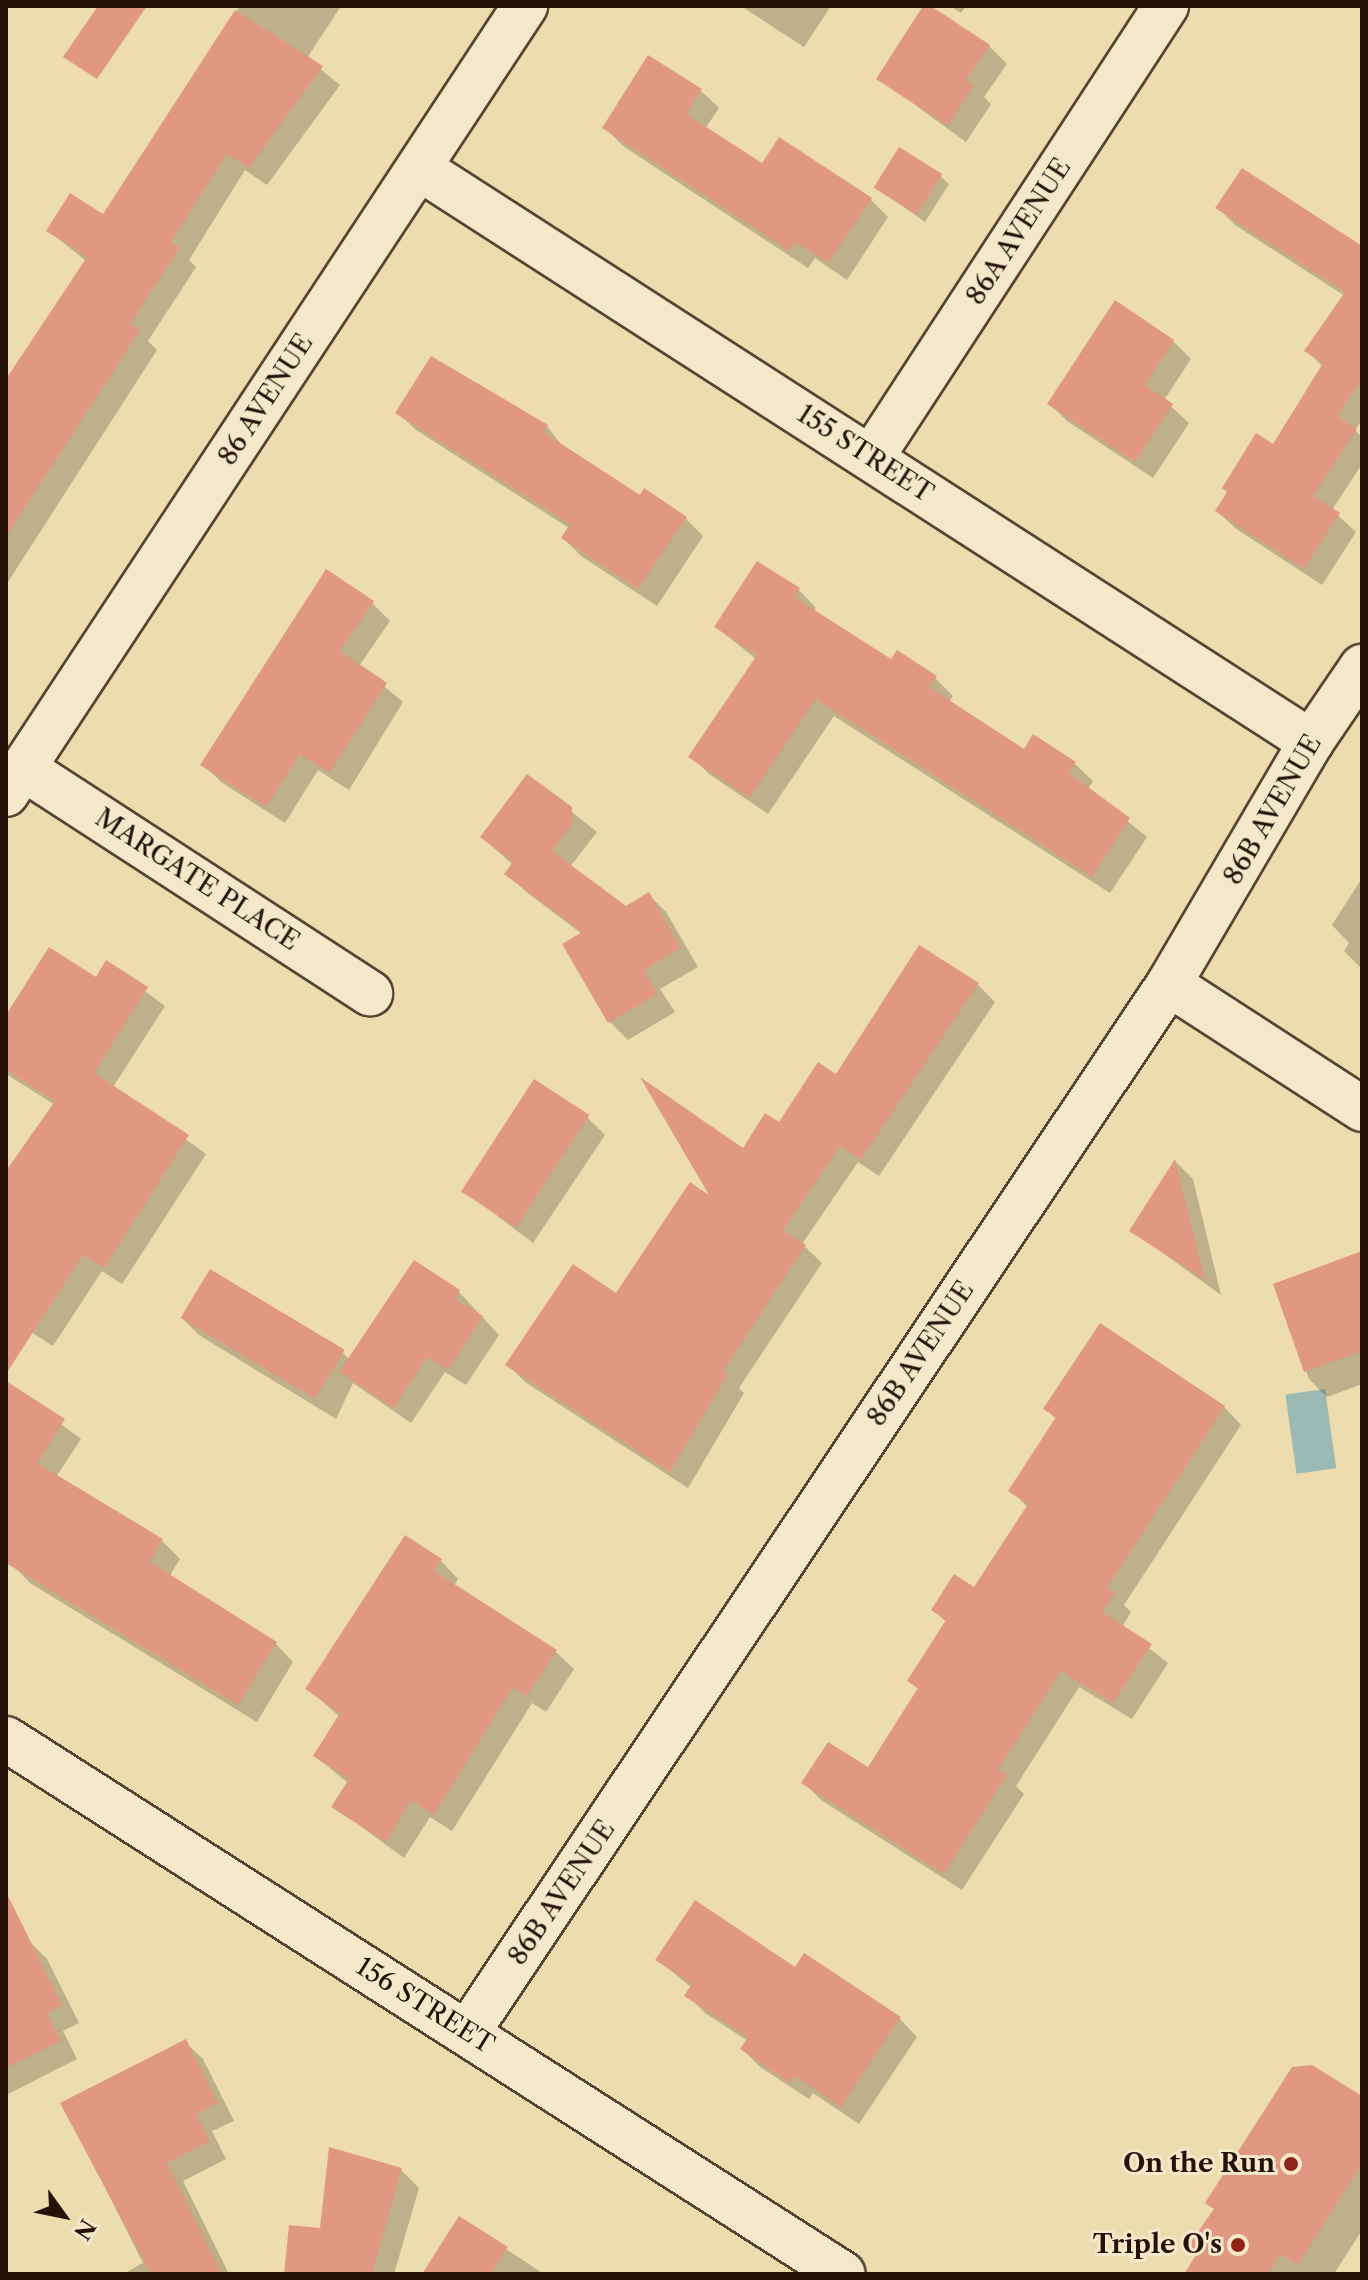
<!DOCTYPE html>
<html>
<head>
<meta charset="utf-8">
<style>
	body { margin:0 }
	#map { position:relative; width:1368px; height:2280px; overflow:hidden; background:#eddcae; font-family:"Libre Caslon Text",serif }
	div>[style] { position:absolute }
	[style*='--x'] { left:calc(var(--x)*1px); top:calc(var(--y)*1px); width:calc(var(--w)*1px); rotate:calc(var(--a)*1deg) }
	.water>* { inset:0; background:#9bbab3; transform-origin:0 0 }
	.shadow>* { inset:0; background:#0003 }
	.building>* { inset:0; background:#e19882; transform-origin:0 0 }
	.roads { filter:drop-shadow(2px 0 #584432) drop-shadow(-2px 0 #584432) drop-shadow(0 2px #584432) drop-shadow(0 -2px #584432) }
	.minor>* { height:44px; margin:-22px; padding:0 22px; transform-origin:22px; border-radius:22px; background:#f3e8ca }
	.tertiary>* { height:44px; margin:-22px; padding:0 22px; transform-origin:22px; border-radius:22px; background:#f3e8ca }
	.dots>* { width:22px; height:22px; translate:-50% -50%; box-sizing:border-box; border:4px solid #f3e8ca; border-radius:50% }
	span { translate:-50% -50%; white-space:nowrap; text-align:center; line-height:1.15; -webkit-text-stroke:6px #f3e8ca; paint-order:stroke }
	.street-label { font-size:26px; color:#261209 }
	.poi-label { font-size:26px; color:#261209; font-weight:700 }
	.right { translate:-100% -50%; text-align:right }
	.frame { position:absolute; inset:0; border:8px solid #261209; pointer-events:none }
	.north { position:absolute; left:24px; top:2176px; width:80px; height:80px; -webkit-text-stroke:6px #f3e8ca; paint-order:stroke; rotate:123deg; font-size:22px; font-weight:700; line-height:32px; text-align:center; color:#261209 }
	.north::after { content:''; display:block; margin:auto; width:28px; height:36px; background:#261209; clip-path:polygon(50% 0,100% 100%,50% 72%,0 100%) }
</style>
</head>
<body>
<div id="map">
	<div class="water">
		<div style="left:1325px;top:1389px;width:80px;height:40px;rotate:82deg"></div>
	</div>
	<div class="shadow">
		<div style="clip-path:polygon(240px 6px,341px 6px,307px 58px,340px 85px,267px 185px,245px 170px,189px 260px,196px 267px,148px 341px,157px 350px,6px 585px,6px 382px,86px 261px,49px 231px,103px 217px)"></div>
		<div style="clip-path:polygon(741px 6px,831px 6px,804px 47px)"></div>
		<div style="clip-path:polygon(925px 6px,989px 46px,1007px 64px,984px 97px,991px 104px,966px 142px,878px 78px)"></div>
		<div style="clip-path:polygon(950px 6px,966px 6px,961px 13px)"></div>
		<div style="clip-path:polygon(701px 91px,719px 108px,705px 129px,763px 166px,870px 199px,888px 217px,847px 280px,815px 258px,808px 268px,623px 146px,605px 128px)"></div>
		<div style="clip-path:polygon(940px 176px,949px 184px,925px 222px,876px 187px)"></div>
		<div style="clip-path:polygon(1218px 208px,1362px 249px,1362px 420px,1355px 430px,1362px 437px,1362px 464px,1332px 510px,1356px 532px,1322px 585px,1235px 528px,1217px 511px,1274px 447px,1323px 367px,1307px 351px,1345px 296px,1235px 225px)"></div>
		<div style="clip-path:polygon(1173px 341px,1191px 359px,1164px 400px,1189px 423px,1153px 478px,1067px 421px,1049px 403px)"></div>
		<div style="clip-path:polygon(398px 413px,547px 426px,563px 447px,640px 498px,685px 518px,703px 536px,657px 606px,581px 556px,563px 538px,569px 528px,416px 430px)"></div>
		<div style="clip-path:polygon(799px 590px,816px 608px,813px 612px,892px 662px,935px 678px,953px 696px,949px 702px,1025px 752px,1075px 764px,1093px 781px,1088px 789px,1147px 837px,1110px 893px,834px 716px,768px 814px,709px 774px,691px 756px,756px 659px,716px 627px)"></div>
		<div style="clip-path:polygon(372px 603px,390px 621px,359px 666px,403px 702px,349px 790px,318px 770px,285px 823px,221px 782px,203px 764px)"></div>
		<div style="clip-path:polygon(528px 777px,597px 832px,570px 867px,625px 908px,648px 894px,666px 912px,698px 967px,660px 989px,675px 1012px,628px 1040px,610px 1022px,564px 944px,582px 934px,525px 891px,507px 874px,513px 865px,482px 837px)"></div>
		<div style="clip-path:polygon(1362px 878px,1362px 969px,1344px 951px,1349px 943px,1332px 925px)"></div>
		<div style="clip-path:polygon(107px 963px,165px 1006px,113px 1087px,206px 1154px,122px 1284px,102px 1271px,53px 1346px,6px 1316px,6px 1172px,55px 1105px,6px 1074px,6px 1019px,97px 980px)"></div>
		<div style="clip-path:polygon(978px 985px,995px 1002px,879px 1176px,858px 1162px,802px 1244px,822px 1263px,739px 1388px,744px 1393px,688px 1488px,525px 1382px,508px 1365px,616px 1296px,715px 1201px,744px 1150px)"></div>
		<div style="clip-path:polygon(587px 1117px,605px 1135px,533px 1243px,463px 1190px)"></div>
		<div style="clip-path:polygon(1176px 1162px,1193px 1179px,1221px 1295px,1131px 1230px)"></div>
		<div style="clip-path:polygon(1362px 1260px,1362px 1384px,1327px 1397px,1309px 1379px,1275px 1285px)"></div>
		<div style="clip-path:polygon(415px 1263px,459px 1292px,499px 1335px,466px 1385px,445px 1372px,411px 1423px,353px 1383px,336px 1419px,199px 1335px,182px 1318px,342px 1352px,350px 1360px)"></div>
		<div style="clip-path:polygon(6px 1383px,81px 1439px,56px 1477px,162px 1541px,180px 1559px,169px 1577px,276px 1644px,293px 1662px,257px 1722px,30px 1583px,13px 1565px,6px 1549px)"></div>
		<div style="clip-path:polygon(1224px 1407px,1241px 1425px,1124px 1605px,1131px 1612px,1122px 1627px,1168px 1663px,1132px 1719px,1079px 1687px,1016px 1786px,1024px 1794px,962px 1890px,821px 1800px,804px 1783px,869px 1770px,919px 1690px,910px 1681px,947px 1623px,934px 1610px,974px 1590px,1028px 1508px,1011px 1490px,1057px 1420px,1045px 1408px)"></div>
		<div style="clip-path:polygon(441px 1561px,458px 1579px,454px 1586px,556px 1652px,574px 1669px,546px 1712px,532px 1703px,452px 1831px,430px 1817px,404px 1858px,333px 1806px,348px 1783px,315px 1756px,340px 1717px,308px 1689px)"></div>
		<div style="clip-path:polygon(29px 1941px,47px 1959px,79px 2023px,63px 2031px,77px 2059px,6px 2095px,6px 1952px)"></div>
		<div style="clip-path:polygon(658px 1960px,900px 2019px,917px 2037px,859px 2124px,813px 2093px,809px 2099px,760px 2067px,742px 2049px,748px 2041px,705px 2013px,687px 1995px,692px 1988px)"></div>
		<div style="clip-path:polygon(185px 2042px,203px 2059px,234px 2121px,212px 2131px,226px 2159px,183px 2181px,229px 2274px,123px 2274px,143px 2263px,63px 2104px)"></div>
		<div style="clip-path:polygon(1362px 2099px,1362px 2230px,1334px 2274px,1196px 2274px,1197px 2257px,1189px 2249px)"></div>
		<div style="clip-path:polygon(401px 2170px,419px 2188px,394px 2274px,286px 2274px,322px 2230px)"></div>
		<div style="clip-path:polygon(460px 2219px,544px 2274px,424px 2274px)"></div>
	</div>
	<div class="building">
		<div style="clip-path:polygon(98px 6px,147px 6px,97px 79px,63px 57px)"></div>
		<div style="clip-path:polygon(923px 6px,931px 6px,990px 45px,966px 80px,974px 85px,948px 126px,876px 79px)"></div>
		<div style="clip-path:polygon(235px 10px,323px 66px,249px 168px,227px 154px,171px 242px,180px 247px,130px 324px,140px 330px,6px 537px,6px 379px,87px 257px,46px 231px,70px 193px,103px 214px)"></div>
		<div style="clip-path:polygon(648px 55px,702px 89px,686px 114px,762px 163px,779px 137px,872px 198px,828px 263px,796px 242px,790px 251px,602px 128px)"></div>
		<div style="left:899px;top:147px;width:51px;height:48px;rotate:32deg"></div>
		<div style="clip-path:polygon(1242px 168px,1362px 246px,1362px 388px,1357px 385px,1337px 416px,1357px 429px,1313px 496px,1340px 513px,1304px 569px,1215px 511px,1227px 492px,1222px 488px,1256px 433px,1273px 444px,1323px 363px,1304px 351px,1345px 292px,1215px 208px)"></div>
		<div style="clip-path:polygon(1115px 300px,1174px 340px,1145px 385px,1173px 404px,1135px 462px,1047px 404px)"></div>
		<div style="clip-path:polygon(431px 356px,548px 425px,543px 432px,640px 495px,644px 488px,687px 517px,638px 589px,561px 538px,570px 524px,395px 413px)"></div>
		<div style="clip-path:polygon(757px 561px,800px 588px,794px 597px,891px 659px,897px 650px,937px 676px,929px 687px,1024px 749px,1033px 734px,1076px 762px,1069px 773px,1130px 818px,1092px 877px,816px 699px,750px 798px,688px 757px,757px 655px,714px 627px)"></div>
		<div style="clip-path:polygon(326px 569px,374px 601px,340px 651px,387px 683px,330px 773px,300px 754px,266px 807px,200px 765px)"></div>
		<div style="clip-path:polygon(527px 774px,572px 807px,572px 824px,552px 851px,626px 906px,649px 892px,681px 948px,644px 970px,658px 994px,608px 1023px,562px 944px,582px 932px,504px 874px,513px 862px,480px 837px)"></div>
		<div style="clip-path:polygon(919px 945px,979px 983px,861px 1160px,840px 1146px,783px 1230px,806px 1245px,723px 1371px,728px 1374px,670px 1472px,505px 1365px,573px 1264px,616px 1293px,690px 1182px,709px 1195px,640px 1077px,743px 1148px,765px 1113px,779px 1122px,818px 1062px,836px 1074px)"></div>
		<div style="clip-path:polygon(49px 947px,96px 977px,106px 960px,148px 987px,94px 1073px,189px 1135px,104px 1268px,83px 1255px,6px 1374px,6px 1171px,55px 1101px,6px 1070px,6px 1015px)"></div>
		<div style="left:534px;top:1079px;width:66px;height:134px;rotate:33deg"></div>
		<div style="clip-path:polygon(1175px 1159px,1205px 1280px,1129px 1231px)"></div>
		<div style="clip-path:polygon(1362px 1251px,1362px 1351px,1304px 1372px,1273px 1284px)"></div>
		<div style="clip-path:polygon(414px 1260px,460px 1290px,455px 1299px,483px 1316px,448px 1370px,427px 1357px,394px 1408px,339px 1372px)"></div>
		<div style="left:210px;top:1269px;width:157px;height:57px;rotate:31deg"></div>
		<div style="clip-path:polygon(1100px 1323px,1225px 1406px,1107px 1588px,1115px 1593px,1102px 1612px,1152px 1644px,1113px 1703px,1061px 1671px,998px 1770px,1007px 1775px,944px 1874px,801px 1783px,828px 1742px,868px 1767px,918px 1688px,907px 1681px,946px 1620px,931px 1610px,954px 1574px,974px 1587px,1028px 1504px,1008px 1491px,1056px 1417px,1043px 1409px)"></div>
		<div style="clip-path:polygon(6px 1381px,65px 1419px,37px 1463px,163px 1539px,150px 1562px,277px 1642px,238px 1705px,6px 1563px)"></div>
		<div style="clip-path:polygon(405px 1535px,442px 1559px,434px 1571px,557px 1650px,527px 1696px,513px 1687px,434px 1815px,411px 1800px,386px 1842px,331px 1807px,349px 1779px,313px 1756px,340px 1713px,305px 1689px)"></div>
		<div style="clip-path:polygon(6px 1892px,62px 2005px,47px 2013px,61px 2041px,6px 2068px)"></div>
		<div style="clip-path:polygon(695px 1900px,795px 1967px,804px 1953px,901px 2017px,841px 2107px,795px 2076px,790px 2083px,740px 2049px,748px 2037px,684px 1996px,692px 1984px,655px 1960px)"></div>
		<div style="clip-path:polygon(186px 2039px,218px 2103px,196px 2114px,210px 2141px,167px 2163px,222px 2274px,151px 2274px,60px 2103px)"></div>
		<div style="clip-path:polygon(1312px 2065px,1362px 2096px,1362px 2164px,1298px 2265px,1280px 2254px,1268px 2274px,1184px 2274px,1196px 2255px,1186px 2249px,1214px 2209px,1205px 2203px,1292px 2067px)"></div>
		<div style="clip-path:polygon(329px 2147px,402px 2168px,372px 2274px,284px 2274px,289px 2225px,320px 2228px)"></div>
		<div style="clip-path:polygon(459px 2216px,508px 2247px,491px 2274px,422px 2274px)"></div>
	</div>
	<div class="roads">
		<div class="minor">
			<div style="--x:419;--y:168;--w:1061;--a:32.76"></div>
			<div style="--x:871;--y:458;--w:540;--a:-56.87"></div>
			<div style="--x:23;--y:768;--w:414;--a:33"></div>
			<div style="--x:6;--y:794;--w:944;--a:-56.63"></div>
			<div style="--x:1169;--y:984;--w:230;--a:32.9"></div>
			<div style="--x:467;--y:2033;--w:1262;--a:-56.21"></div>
			<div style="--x:1169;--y:984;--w:281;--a:-59.6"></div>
			<div style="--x:1311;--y:742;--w:91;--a:-55.8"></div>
		</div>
		<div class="tertiary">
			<div style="--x:6;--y:1739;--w:993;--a:32.59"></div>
		</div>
	</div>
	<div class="dots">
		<div style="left:1291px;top:2164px;background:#8f2418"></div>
		<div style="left:1238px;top:2245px;background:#8f2418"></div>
	</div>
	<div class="street-label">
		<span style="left:1019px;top:232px;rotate:-57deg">86A AVENUE</span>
		<span style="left:266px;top:400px;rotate:-57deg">86 AVENUE</span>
		<span style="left:865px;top:454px;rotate:33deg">155 STREET</span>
		<span style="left:1273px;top:810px;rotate:-60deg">86B AVENUE</span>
		<span style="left:197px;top:880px;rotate:33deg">MARGATE PLACE</span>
		<span style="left:921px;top:1354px;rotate:-56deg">86B AVENUE</span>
		<span style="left:562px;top:1893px;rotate:-56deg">86B AVENUE</span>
		<span style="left:425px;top:2006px;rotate:32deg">156 STREET</span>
	</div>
	<div class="poi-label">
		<span class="right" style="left:1275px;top:2164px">On the Run</span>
		<span class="right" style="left:1222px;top:2245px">Triple O's</span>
	</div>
	<div class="frame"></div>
	<div class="north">N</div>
</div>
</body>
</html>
